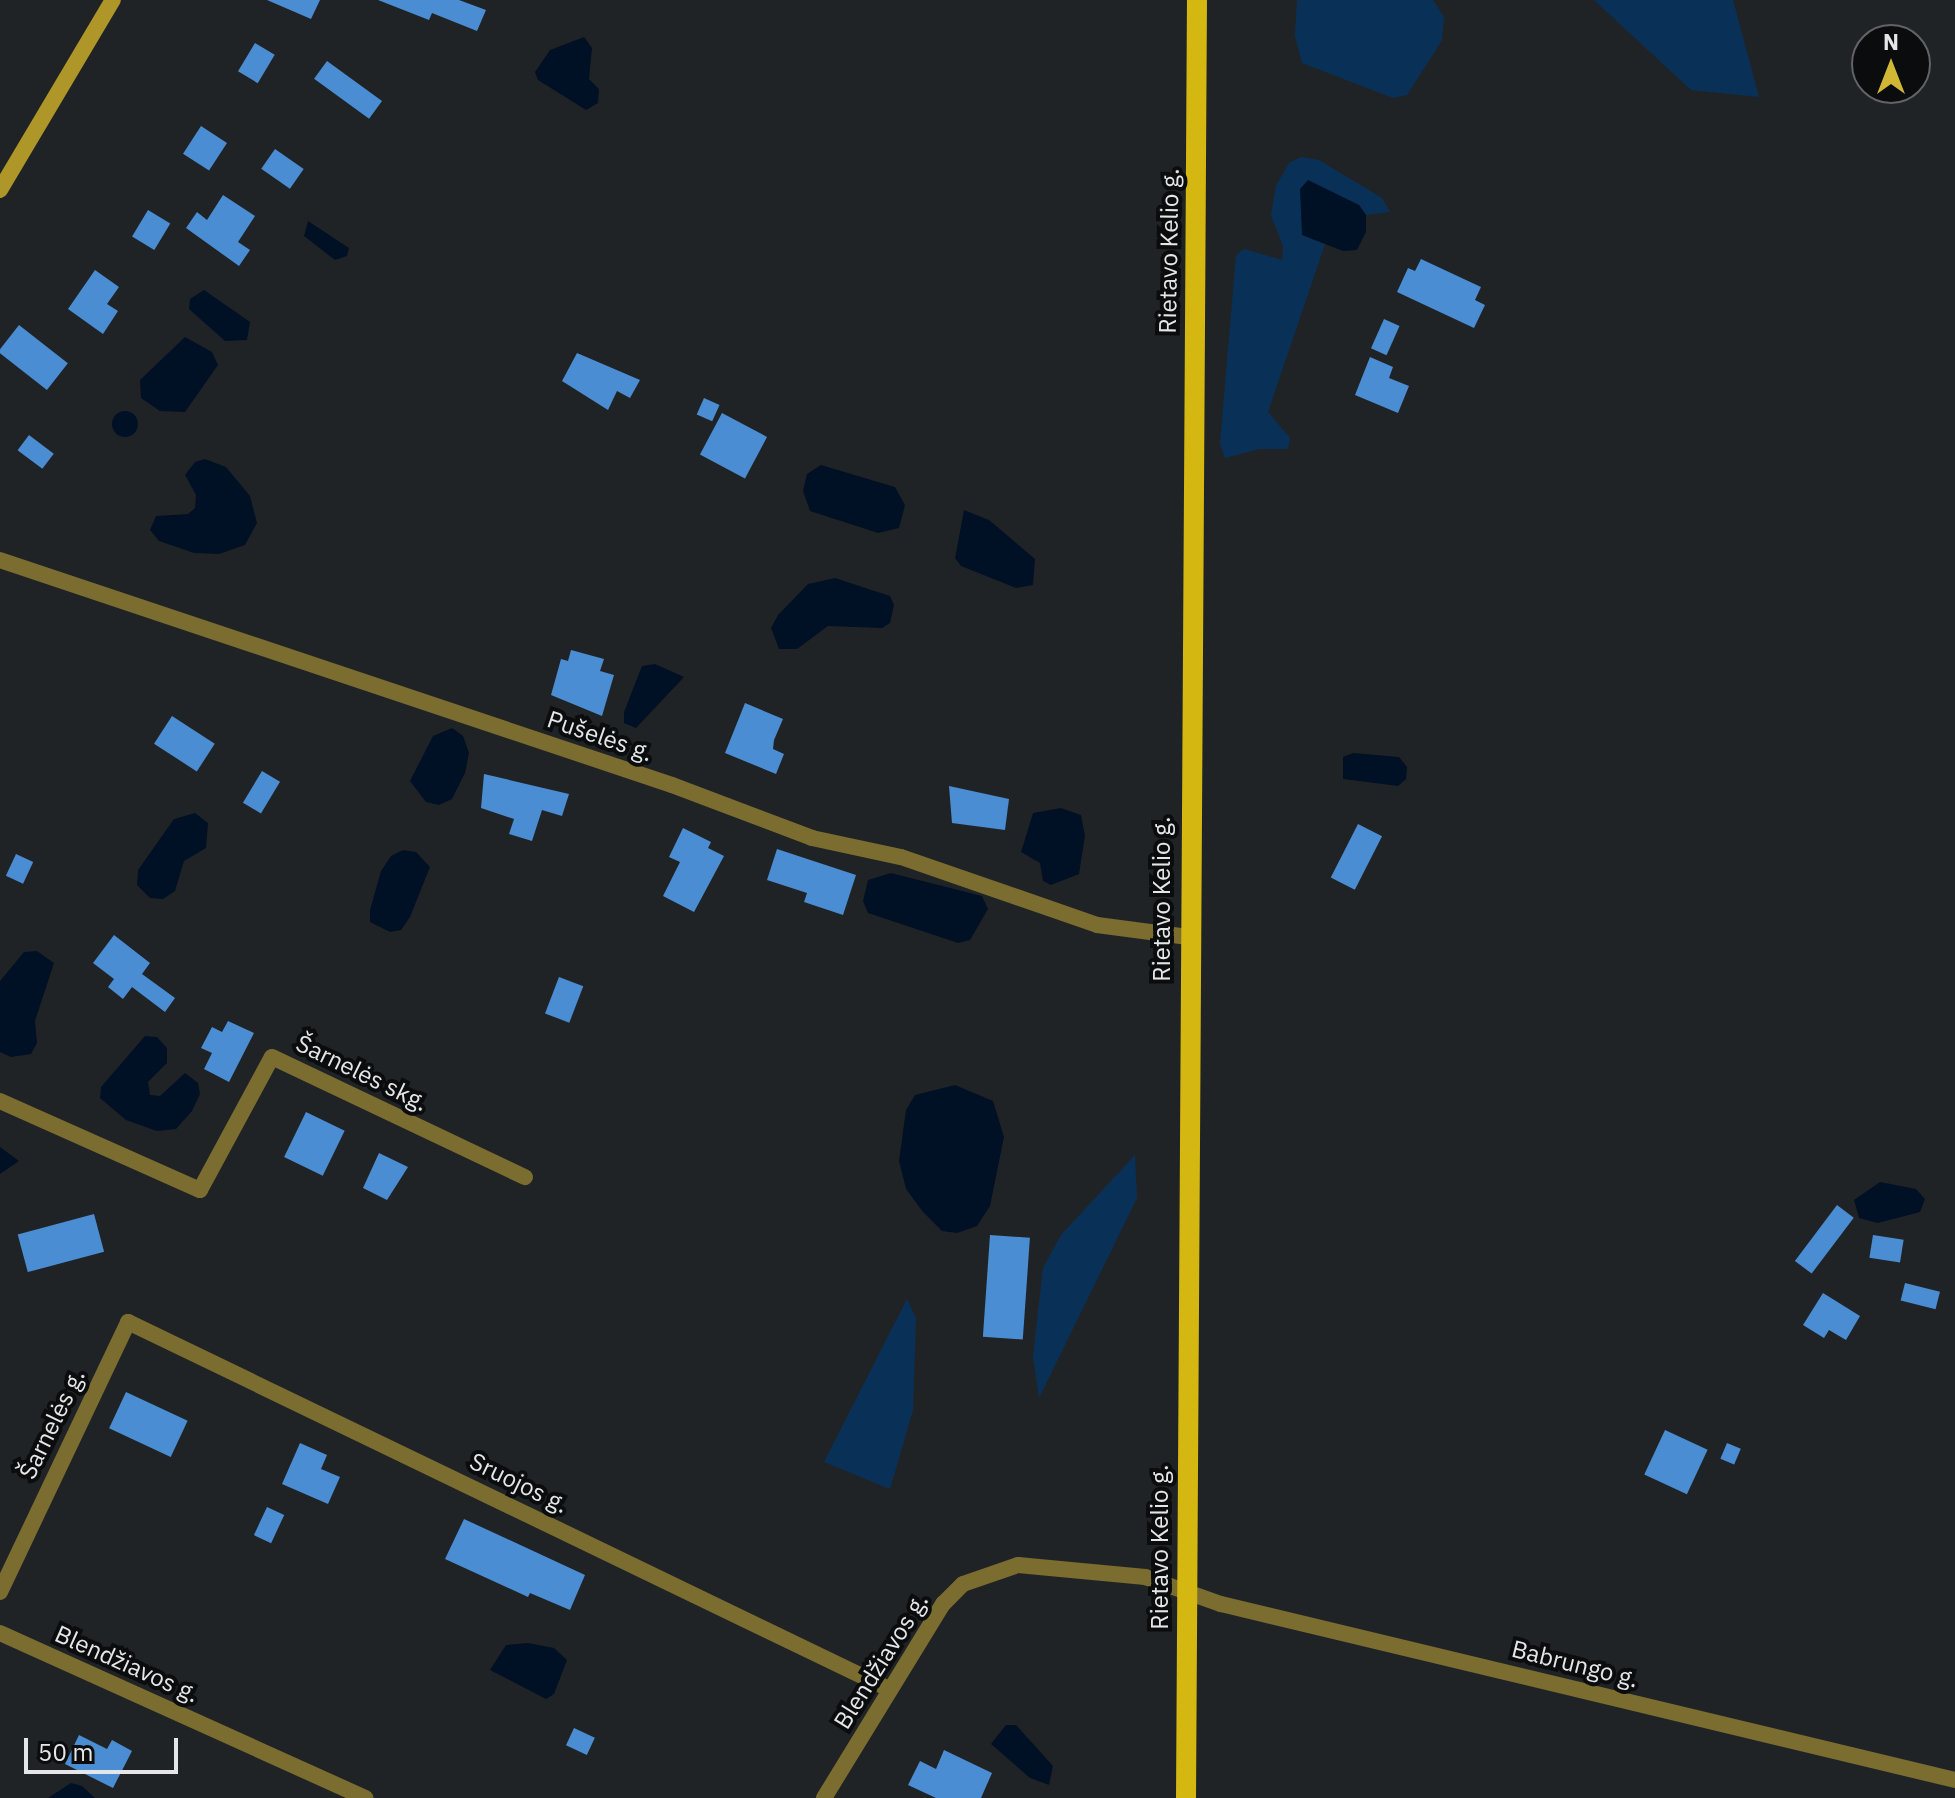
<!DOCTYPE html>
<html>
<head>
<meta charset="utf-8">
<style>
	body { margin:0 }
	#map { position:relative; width:1955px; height:1798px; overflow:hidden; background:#202326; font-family:"IBM Plex Sans",sans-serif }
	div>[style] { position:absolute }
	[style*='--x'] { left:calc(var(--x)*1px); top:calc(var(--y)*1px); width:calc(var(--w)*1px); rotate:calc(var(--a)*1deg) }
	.green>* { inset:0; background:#093158 }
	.water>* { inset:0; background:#001025 }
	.round { border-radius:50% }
	.building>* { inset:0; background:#4b8dd3; transform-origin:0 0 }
	.street>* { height:16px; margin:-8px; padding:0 8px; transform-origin:8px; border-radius:8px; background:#7b6d2f }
	.secondary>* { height:16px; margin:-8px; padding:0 8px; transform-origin:8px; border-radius:8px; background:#ae9728 }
	.primary>* { height:20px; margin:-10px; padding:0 10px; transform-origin:10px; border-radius:10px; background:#d5b712 }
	span { translate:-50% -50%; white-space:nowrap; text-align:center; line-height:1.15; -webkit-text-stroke:8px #0b0c0e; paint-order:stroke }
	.street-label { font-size:24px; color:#e4e6e9 }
	.north { position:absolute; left:1851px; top:24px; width:80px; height:80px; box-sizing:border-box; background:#0b0c0e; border:2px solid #626366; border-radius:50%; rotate:0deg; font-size:22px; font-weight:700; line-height:32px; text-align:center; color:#e4e6e9 }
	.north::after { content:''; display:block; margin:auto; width:28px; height:36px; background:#d2b736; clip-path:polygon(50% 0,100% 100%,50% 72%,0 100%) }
	.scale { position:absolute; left:24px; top:1738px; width:154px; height:36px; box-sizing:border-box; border:4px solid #e4e6e9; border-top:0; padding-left:10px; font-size:24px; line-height:28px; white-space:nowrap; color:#e4e6e9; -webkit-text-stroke:6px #0b0c0e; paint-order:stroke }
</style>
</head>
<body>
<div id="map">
	<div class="green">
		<div style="clip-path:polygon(1297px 0,1433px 0,1444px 17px,1442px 40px,1407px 95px,1393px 98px,1302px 63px,1295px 36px)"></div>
		<div style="clip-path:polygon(1594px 0,1733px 0,1759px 97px,1691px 90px)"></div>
		<div style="clip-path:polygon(1301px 157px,1319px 160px,1382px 198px,1390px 212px,1366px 215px,1359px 205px,1302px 235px,1325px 244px,1268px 412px,1290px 438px,1288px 449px,1259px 449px,1225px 458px,1220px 444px,1236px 255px,1244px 249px,1282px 260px,1283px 246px,1271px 215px,1276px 186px,1289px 163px)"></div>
		<div style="clip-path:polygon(1135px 1155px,1137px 1198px,1039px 1398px,1033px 1356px,1043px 1268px,1061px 1235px)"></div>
		<div style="clip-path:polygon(907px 1299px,916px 1318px,913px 1410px,890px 1489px,824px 1462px)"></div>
	</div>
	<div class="water">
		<div style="clip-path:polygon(584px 37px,592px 48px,589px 79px,599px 89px,598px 103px,586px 110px,538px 80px,535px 72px,550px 50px)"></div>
		<div style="clip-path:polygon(1308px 180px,1359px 205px,1366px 215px,1366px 232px,1357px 250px,1343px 251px,1302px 235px,1300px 189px)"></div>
		<div style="clip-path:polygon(308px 221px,349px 248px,347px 256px,335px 260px,304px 236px)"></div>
		<div style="clip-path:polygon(204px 290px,250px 322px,247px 340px,225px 341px,189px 309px,190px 299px)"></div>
		<div style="clip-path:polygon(185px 337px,212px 352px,218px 365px,185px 412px,160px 411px,141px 398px,140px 380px)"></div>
		<div class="round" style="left:112px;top:411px;width:26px;height:26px"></div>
		<div style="clip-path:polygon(205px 459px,226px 467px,250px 496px,257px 523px,245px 545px,219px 554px,194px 553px,159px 541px,150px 530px,156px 516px,188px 514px,195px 508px,196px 495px,185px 475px,195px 462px)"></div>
		<div style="clip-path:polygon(821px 465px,895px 487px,905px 505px,899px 528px,878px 533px,810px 511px,803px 491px,807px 474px)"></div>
		<div style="clip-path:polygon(964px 510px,989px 520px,1035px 559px,1033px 585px,1016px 588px,961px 566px,955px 558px)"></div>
		<div style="clip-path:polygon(835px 578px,890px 596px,894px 605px,890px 623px,882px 628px,828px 626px,797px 649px,779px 649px,771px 628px,778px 615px,808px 584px)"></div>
		<div style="clip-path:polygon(655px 664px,684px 677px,636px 728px,624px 723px,624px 712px,642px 666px)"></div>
		<div style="clip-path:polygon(452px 728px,463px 736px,469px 753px,465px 773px,452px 799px,439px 805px,426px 802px,410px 781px,433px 736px)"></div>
		<div style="clip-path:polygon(1353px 753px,1399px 757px,1407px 767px,1406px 779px,1398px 786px,1343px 779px,1343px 757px)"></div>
		<div style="clip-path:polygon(1061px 808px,1081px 815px,1085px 836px,1079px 874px,1051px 885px,1043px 881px,1040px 863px,1021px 852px,1033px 813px)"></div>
		<div style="clip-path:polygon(195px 813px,208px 823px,206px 848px,184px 861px,175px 891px,163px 899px,150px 898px,137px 885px,138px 870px,174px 819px)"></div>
		<div style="clip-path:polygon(403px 850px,416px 852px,430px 867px,410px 917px,401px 930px,390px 932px,370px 922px,370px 910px,381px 871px,391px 856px)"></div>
		<div style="clip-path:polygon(891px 873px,982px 896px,988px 909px,970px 940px,958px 943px,868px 913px,863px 901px,868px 880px)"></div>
		<div style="clip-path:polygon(37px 951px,54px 963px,35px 1021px,37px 1043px,31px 1054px,11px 1057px,0 1052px,0 981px,24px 952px)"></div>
		<div style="clip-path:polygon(145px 1036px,157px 1037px,167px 1048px,167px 1063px,148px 1082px,150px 1095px,160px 1096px,185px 1073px,198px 1083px,200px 1094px,192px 1111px,176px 1129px,157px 1131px,126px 1120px,100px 1098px,101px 1087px)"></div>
		<div style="clip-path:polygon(955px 1085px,993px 1101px,1004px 1137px,990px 1206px,977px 1226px,957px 1233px,942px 1231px,923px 1212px,906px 1189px,899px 1161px,906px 1110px,915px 1095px)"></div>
		<div style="clip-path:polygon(0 1147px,19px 1161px,0 1174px)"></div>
		<div style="clip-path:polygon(1880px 1182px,1916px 1189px,1925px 1199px,1920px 1212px,1878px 1223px,1859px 1218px,1854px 1200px)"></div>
		<div style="clip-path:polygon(528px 1643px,554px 1648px,567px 1660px,554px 1694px,546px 1699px,490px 1670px,506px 1645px)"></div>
		<div style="clip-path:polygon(1006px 1725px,1016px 1725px,1053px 1766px,1049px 1785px,1030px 1778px,991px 1744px)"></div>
		<div style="clip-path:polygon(71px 1783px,82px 1786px,95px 1798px,48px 1798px)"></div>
	</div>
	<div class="building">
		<div style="clip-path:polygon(267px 0,320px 0,311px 19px)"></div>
		<div style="clip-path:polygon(378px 0,459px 0,486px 10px,477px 31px,432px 13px,429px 20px)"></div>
		<div style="left:255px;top:43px;width:23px;height:33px;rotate:31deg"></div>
		<div style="left:327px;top:61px;width:68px;height:22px;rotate:36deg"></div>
		<div style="left:201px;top:126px;width:31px;height:33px;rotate:33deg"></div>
		<div style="left:275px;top:149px;width:35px;height:24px;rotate:35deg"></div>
		<div style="clip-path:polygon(223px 195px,255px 216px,238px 242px,250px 250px,239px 266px,186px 228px,197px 212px,207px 220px)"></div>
		<div style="left:148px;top:210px;width:26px;height:31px;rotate:31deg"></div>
		<div style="clip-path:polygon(1421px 259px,1481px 287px,1475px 300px,1485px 305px,1474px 328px,1397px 292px,1408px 268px,1415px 271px)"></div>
		<div style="clip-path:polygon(95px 270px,119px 287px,107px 304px,118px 311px,103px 334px,68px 309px)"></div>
		<div style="left:1384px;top:319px;width:17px;height:32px;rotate:24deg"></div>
		<div style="left:19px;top:325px;width:62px;height:34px;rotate:38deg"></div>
		<div style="clip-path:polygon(577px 353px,640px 380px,630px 398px,617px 391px,608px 410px,562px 381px)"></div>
		<div style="clip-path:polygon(1370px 357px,1393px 367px,1389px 378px,1409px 386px,1398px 413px,1355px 395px)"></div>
		<div style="left:704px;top:398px;width:17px;height:18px;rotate:24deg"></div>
		<div style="left:722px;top:413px;width:51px;height:47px;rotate:28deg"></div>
		<div style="left:29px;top:435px;width:31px;height:19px;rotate:37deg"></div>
		<div style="clip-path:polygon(571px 650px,604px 659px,600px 671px,614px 675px,602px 716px,551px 695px,561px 659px,568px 661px)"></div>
		<div style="clip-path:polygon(745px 703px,783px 719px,774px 740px,773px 749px,784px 754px,776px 774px,725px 753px)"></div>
		<div style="left:172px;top:716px;width:51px;height:33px;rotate:33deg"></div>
		<div style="left:262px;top:771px;width:21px;height:37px;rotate:31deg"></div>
		<div style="clip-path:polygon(484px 774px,569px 794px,562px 816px,542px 810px,532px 841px,509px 834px,514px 819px,481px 808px)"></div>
		<div style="clip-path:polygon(949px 786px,1009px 799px,1005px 830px,952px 823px)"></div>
		<div style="left:1358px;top:824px;width:27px;height:60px;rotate:27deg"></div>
		<div style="clip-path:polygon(683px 828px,711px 842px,708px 848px,724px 856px,694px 912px,663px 896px,680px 862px,669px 857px)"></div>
		<div style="clip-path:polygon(777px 849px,856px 875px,843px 915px,804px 902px,807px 893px,767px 880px)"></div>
		<div style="left:16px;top:854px;width:19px;height:24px;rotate:25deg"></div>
		<div style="clip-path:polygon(114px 935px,150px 963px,142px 974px,175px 998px,165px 1012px,132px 987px,123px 999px,108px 987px,114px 979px,93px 963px)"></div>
		<div style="left:559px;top:977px;width:26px;height:39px;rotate:21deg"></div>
		<div style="clip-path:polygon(228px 1021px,254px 1033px,229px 1082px,204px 1069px,212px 1053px,201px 1048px,212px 1027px,222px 1032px)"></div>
		<div style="left:306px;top:1112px;width:43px;height:50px;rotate:26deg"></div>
		<div style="clip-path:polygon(379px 1153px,408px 1167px,387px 1200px,363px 1188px)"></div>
		<div style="left:1837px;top:1205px;width:21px;height:70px;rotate:37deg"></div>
		<div style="left:94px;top:1214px;width:39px;height:79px;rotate:75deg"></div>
		<div style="left:990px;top:1235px;width:40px;height:102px;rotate:4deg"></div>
		<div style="left:1873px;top:1235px;width:31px;height:23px;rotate:9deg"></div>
		<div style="left:1905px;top:1283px;width:36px;height:18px;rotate:14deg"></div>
		<div style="clip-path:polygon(1823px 1293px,1860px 1316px,1846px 1340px,1829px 1330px,1824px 1338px,1803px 1325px)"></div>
		<div style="left:126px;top:1392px;width:68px;height:40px;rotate:25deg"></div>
		<div style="left:1665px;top:1430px;width:47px;height:49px;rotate:25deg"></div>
		<div style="clip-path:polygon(300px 1443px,327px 1455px,321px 1469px,340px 1477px,328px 1504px,282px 1484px)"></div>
		<div style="left:1727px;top:1443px;width:15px;height:17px;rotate:23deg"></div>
		<div style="left:267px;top:1507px;width:19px;height:31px;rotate:25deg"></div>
		<div style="clip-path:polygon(464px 1519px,585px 1575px,570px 1610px,530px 1593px,528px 1597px,445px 1559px)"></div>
		<div style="left:574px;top:1728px;width:23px;height:19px;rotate:25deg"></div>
		<div style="clip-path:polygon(79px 1735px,107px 1749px,112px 1740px,132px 1751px,113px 1788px,65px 1764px)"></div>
		<div style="clip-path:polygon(944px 1750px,992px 1773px,981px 1798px,936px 1798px,908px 1785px,920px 1761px,936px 1769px)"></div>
	</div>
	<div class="street">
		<div style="--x:0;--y:560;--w:709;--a:18.51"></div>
		<div style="--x:672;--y:785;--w:150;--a:20.7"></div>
		<div style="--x:812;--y:838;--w:91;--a:12.1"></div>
		<div style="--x:901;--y:857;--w:207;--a:19.1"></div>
		<div style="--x:1097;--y:925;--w:92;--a:7.5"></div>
		<div style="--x:0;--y:1101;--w:219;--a:24"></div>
		<div style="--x:200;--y:1190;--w:151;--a:-61.6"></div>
		<div style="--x:272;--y:1057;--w:280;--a:25.4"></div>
		<div style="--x:0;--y:1592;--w:299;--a:-64.6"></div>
		<div style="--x:128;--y:1322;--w:845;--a:25.75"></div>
		<div style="--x:0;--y:1633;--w:401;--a:24.3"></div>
		<div style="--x:824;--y:1798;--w:228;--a:-58.5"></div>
		<div style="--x:943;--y:1604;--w:28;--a:-45"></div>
		<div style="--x:963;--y:1584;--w:58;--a:-19.1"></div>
		<div style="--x:1018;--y:1565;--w:128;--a:5.4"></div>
		<div style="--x:1145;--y:1577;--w:81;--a:19.6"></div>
		<div style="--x:1221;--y:1604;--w:755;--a:13.48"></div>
	</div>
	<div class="secondary">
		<div style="--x:0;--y:190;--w:221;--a:-59.3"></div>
	</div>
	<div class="primary">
		<div style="--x:1186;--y:1798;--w:1798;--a:-89.65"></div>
	</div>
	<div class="street-label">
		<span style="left:1169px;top:251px;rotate:-89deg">Rietavo Kelio g.</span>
		<span style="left:600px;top:736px;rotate:19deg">Pušelės g.</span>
		<span style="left:1162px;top:899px;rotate:-90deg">Rietavo Kelio g.</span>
		<span style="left:362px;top:1073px;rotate:26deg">Šarnelės skg.</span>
		<span style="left:52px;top:1424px;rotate:-64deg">Šarnelės g.</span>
		<span style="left:519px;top:1483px;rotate:26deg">Sruojos g.</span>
		<span style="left:1160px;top:1547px;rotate:-90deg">Rietavo Kelio g.</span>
		<span style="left:881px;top:1661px;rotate:-58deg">Blendžiavos g.</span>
		<span style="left:127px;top:1664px;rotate:24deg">Blendžiavos g.</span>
		<span style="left:1575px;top:1664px;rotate:14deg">Babrungo g.</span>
	</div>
	<div class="north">N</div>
	<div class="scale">50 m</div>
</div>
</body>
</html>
